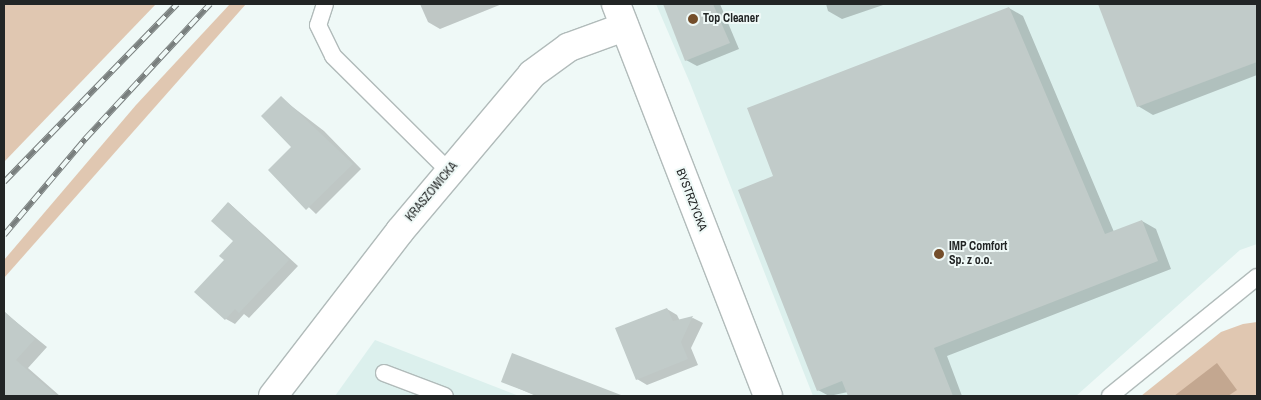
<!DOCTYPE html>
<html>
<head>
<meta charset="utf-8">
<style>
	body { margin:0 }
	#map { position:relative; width:1261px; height:400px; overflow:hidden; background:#eff9f7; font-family:"Archivo Narrow",sans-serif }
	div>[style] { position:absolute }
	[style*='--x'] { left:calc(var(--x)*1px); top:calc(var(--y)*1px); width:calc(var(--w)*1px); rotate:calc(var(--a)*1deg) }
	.built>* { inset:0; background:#dcf0ed }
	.green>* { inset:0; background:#e0c7b1 }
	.water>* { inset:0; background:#c3a790 }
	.shadow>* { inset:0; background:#0003 }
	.building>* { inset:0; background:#c1cbc9 }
	.roads { filter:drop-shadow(1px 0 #b1bbba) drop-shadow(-1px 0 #b1bbba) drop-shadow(0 1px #b1bbba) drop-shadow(0 -1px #b1bbba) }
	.service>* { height:16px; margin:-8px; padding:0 8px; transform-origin:8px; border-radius:8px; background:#fff }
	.tertiary>* { height:28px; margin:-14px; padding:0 14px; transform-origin:14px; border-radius:14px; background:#fff }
	.rail>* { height:5.5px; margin-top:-2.75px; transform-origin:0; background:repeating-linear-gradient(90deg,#eff9f7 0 11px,#797f7e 0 22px); box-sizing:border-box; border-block:1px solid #797f7e }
	.dots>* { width:14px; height:14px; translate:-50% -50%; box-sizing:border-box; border:2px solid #eff9f7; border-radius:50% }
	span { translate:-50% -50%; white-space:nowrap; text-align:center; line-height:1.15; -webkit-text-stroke:4px #eff9f7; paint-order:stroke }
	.poi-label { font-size:12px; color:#222525; font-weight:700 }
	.left { translate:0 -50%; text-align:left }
	.street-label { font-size:12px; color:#222525 }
	.frame { position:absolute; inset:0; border:5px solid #222525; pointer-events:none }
</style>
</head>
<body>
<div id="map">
	<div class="built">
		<div style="clip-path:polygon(656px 4px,1257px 4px,1257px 244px,1240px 250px,1076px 396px,813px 396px,690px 83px)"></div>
		<div style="clip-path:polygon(375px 340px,519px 396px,335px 396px)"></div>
	</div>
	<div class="green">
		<div style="clip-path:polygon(4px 4px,156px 4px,4px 162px)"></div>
		<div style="clip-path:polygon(230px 4px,246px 4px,4px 278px,4px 260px,136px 105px)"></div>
		<div style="clip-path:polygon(1257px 322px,1257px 396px,1141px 396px,1221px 332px,1243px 324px)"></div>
	</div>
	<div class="water">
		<div style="clip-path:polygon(1217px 363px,1237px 390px,1228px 396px,1174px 396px)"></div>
	</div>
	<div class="shadow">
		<div style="clip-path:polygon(420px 4px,502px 4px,440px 29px,428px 22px)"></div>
		<div style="clip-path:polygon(664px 4px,720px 4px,739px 49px,697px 66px,686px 60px)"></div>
		<div style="clip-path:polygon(826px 4px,886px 4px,842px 19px,828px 11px)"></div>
		<div style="clip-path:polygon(1099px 4px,1257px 4px,1257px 75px,1153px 115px,1138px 106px)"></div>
		<div style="clip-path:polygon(1009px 8px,1023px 16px,1114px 232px,1142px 221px,1156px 229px,1171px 269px,947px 356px,962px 396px,850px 396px,848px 392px,829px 396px,818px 390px,774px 176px)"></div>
		<div style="clip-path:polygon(281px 98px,324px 131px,361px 169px,316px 214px,270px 170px,293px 147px)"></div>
		<div style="clip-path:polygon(229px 203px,298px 266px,249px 318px,244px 314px,235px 324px,226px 319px,225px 260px,234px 241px)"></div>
		<div style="clip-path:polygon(667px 309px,677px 315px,680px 321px,693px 318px,703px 323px,691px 348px,698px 365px,647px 385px,637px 379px)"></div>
		<div style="clip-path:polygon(4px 312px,47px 347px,28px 368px,60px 396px,4px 396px)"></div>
		<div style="clip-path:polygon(502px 381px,594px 387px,591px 396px,536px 396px)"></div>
	</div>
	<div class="building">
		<div style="clip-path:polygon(663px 4px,713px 4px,730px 43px,685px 61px)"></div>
		<div style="clip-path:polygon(1098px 4px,1257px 4px,1257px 62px,1137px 107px)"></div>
		<div style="clip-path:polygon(1009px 7px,1105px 234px,1142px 220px,1158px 261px,934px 348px,953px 396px,848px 396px,842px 381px,817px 391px,738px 190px,773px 176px,747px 108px)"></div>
		<div style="clip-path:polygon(281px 96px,353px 164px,306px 210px,268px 170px,291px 147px,261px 116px)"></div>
		<div style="clip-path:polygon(228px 202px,289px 260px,239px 313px,235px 309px,225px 320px,194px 292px,224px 260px,219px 256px,233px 241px,211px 221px)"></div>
		<div style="clip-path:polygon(667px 308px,673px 321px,693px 316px,681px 342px,688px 359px,636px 380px,615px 328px)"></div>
		<div style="clip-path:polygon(4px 311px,35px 339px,16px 360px,57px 396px,4px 396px)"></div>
		<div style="clip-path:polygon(512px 353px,621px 395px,621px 396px,538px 396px,501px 382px)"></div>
	</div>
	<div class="roads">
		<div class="service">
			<div style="--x:325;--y:4;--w:22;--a:108"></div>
			<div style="--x:318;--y:25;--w:34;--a:64"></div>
			<div style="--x:333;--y:56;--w:163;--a:44.8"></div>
			<div style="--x:384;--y:373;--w:65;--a:20.7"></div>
			<div style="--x:1110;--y:396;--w:189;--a:-39"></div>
		</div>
		<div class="tertiary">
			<div style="--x:616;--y:4;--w:420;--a:68.8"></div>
			<div style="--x:273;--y:396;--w:208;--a:-52.4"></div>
			<div style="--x:400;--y:231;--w:205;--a:-49.9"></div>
			<div style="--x:532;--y:74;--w:46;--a:-36.1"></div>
			<div style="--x:569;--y:47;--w:59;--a:-20"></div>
		</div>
	</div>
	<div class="rail">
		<div style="--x:4;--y:182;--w:248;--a:-45.8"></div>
		<div style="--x:4;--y:235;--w:126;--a:-49.8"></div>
		<div style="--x:85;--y:139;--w:184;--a:-47.2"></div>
	</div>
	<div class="dots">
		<div style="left:693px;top:19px;background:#744e2b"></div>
		<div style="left:939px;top:254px;background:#744e2b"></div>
	</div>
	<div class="poi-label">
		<span class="left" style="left:703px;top:19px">Top Cleaner</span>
		<span class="left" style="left:949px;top:254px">IMP Comfort<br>Sp. z o.o.</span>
	</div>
	<div class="street-label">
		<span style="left:432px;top:192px;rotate:-50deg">KRASZOWICKA</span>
		<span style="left:691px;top:200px;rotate:69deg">BYSTRZYCKA</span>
	</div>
	<div class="frame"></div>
</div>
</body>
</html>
